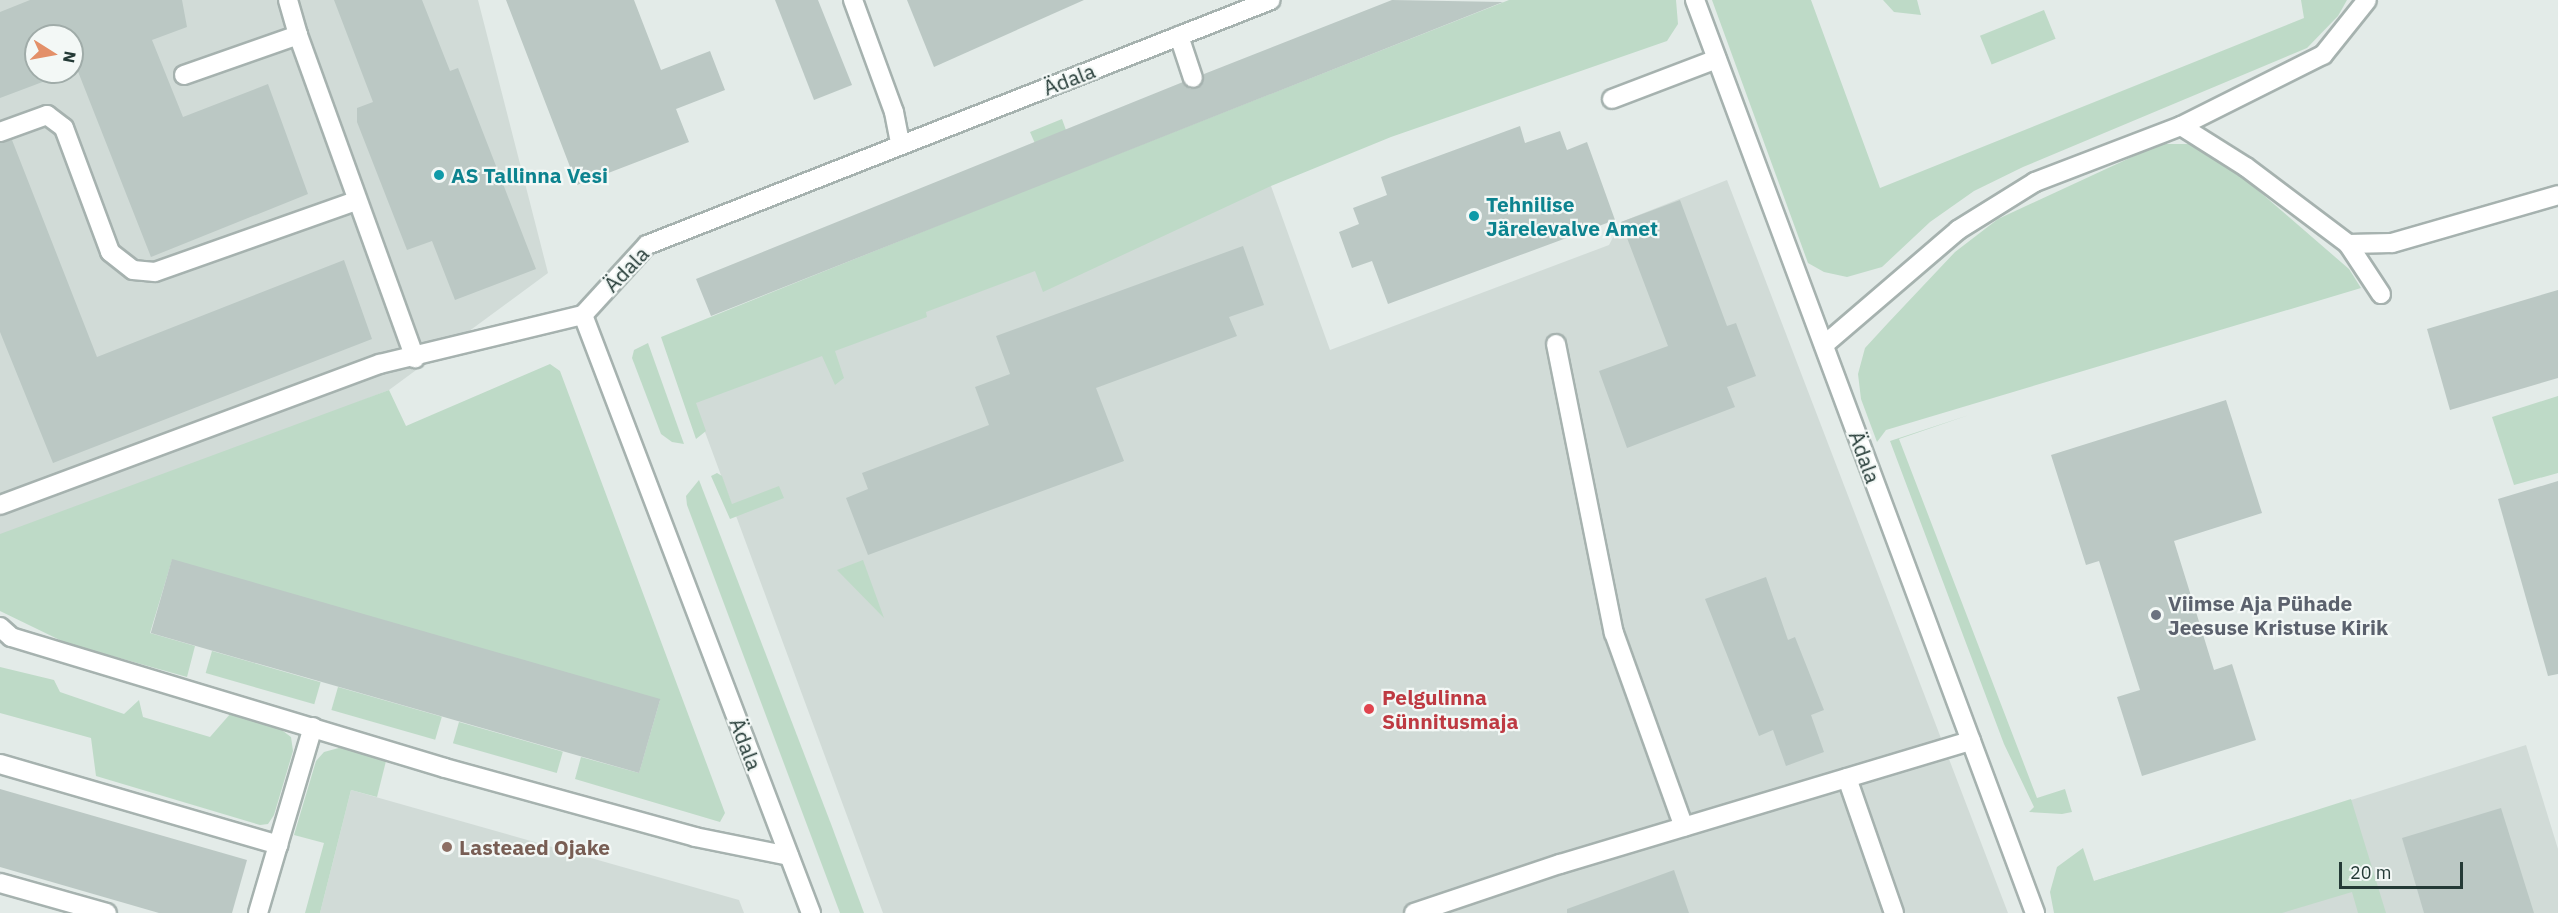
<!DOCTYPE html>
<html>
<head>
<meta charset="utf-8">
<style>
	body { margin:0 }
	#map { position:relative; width:2558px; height:913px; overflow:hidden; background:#e3ebe8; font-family:"IBM Plex Sans",sans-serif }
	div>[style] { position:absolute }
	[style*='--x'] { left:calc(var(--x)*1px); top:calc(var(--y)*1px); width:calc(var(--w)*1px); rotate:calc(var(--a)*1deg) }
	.built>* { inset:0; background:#d1dbd7 }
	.green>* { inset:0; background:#bedac7; transform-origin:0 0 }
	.building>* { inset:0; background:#bbc8c4; transform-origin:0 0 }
	.roads { filter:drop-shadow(2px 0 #a6b2af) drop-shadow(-2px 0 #a6b2af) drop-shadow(0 2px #a6b2af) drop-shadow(0 -2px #a6b2af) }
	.minor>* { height:18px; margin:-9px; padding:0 9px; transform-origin:9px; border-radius:9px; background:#fff }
	.dots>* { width:16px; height:16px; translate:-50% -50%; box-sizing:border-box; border:3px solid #f3f8f6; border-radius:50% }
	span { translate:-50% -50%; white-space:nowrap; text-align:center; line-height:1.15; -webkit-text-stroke:4.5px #f3f8f6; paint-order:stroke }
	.street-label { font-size:21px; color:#243a36 }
	.culture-label { font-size:21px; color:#0d838f; font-weight:700 }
	.left { translate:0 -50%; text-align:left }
	.worship-label { font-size:21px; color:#5b616d; font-weight:700 }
	.health-label { font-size:21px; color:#be3a42; font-weight:700 }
	.education-label { font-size:21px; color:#785e54; font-weight:700 }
	.north { position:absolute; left:24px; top:24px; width:60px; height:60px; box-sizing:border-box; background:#f3f8f6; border:2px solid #a0aca9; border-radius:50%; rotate:101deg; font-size:16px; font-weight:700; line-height:24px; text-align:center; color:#243a36 }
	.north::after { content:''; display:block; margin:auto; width:21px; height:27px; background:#e39069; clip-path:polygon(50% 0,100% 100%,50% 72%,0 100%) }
	.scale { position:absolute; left:2339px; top:862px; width:124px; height:27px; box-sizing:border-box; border:3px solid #243a36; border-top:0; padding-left:8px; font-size:18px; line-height:21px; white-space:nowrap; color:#243a36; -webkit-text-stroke:4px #f3f8f6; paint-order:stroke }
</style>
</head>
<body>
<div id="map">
	<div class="built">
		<div style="clip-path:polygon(evenodd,0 0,478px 0,548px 273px,389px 390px,0 541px,0 0,36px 36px,72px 36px,72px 72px,36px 72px,36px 36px)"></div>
		<div style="clip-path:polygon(1267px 175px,1330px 350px,1609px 245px,1621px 222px,1727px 180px,2008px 913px,883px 913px,685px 378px)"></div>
		<div style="clip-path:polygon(2526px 745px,2558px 849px,2558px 913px,2075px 913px,2094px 881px)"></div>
		<div style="clip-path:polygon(351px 790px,739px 900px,744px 913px,320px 913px)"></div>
	</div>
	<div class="green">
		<div style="clip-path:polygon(1509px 0,1676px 0,1678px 24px,1667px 41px,1391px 137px,1271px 186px,1043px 292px,1035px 271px,926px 312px,927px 317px,835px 351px,844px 378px,835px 385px,822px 356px,696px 403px,706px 431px,696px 439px,661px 337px,1051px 180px,1030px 132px,1062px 119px,1080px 169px)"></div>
		<div style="clip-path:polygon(1712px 0,1811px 0,1880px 188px,2304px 18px,2301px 0,2347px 0,2338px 16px,2307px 48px,2023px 167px,1974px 191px,1930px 222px,1882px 267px,1847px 277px,1824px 272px,1808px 263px)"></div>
		<div style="clip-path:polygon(1883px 0,1917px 0,1921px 15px,1894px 12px)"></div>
		<div style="left:2044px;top:10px;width:31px;height:69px;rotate:68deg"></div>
		<div style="clip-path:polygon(2160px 144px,2189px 144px,2216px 154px,2349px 269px,2361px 288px,1886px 430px,1877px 442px,1861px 399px,1858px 374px,1865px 348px,1888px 323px,1955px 252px,1998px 219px)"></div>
		<div style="clip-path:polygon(648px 343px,684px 444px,672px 442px,661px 434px,632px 358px,634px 350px)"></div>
		<div style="clip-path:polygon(550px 364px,560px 371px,725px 813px,720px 822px,575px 779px,581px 757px,639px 773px,660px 700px,172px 560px,150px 633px,195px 646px,187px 677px,66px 643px,0 611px,0 534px,389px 390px,406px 426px)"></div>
		<div style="clip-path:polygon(2558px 396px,2558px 473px,2514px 485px,2492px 417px)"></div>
		<div style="clip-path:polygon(1969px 415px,1899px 439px,2037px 798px,2065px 789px,2072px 812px,2062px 814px,2029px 812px,2034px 807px,2004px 744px,1890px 441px)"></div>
		<div style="clip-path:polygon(717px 473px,722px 476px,732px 504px,779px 486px,784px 498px,730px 519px,711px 476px)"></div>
		<div style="clip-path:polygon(699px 480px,831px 824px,864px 913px,840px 913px,687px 505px,686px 496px)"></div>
		<div style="clip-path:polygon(863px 560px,884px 618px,837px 570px)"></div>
		<div style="left:212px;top:651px;width:113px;height:23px;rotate:16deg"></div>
		<div style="clip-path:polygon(0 667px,54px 680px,60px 692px,124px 714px,139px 700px,143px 717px,210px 737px,231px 713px,279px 728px,291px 737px,293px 751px,274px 815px,268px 824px,260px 825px,96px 776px,91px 738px,0 713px)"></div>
		<div style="left:338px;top:687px;width:108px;height:24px;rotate:16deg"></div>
		<div style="left:459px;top:722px;width:108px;height:22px;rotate:16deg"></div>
		<div style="clip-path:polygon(346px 746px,386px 761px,377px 797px,351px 790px,320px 913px,305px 913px,324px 843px,294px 835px,316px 761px,324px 752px)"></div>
		<div style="clip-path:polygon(2351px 799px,2386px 913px,2358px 913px,2352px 892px,2282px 913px,2054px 913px,2050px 892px,2057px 867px,2083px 848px,2094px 881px)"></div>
	</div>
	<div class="building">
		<div style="clip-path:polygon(30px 0,182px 0,187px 27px,152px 40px,183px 117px,268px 84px,308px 194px,151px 257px,77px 69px,72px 71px,72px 36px,36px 36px,36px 72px,69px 72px,0 98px,0 12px)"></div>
		<div style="clip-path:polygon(334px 0,422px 0,450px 71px,458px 68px,536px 269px,455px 300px,432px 241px,407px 250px,357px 122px,357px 108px,373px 102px)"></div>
		<div style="clip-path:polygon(506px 0,634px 0,661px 70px,710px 51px,725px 90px,676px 109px,689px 142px,577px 185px)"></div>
		<div style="clip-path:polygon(775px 0,818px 0,852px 85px,814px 100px)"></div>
		<div style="clip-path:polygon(907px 0,1084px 0,934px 67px)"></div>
		<div style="clip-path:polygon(1392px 0,1503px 2px,711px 316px,696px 279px,1183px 82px,1190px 89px,1197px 88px,1204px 74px)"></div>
		<div style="clip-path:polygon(1520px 126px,1525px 143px,1560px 131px,1567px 150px,1587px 142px,1615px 220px,1388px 304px,1372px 261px,1352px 268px,1339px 232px,1359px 224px,1353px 208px,1387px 195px,1381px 177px)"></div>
		<div style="clip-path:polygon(12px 140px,97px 357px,344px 260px,372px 339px,53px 463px,0 332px,0 143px)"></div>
		<div style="clip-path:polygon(1680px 200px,1727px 326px,1736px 323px,1756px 376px,1727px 387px,1735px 407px,1627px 448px,1599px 371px,1668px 346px,1621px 222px)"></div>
		<div style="clip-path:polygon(1243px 246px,1264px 305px,1229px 317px,1237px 336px,1096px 388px,1124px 461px,868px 555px,846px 498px,868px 489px,862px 473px,989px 425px,975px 387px,1010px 374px,996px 336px)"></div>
		<div style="clip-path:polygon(2558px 290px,2558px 378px,2450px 410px,2427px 329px)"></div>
		<div style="clip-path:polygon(2226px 400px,2262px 513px,2174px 541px,2214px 670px,2232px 664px,2256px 740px,2142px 776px,2117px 697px,2140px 690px,2099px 561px,2086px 565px,2051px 455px)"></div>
		<div style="clip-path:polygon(2558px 481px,2558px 674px,2548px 676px,2498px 499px)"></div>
		<div style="left:172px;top:559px;width:508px;height:77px;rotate:16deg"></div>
		<div style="clip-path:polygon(1766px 577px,1788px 640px,1795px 637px,1824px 710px,1811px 715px,1824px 752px,1786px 766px,1773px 730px,1759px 736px,1705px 599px)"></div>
		<div style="clip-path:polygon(0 789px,247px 860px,232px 913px,159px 913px,0 867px)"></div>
		<div style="clip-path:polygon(2501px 808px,2534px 913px,2424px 913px,2402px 838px)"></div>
		<div style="clip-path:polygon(1674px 870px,1689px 913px,1567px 913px,1567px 909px)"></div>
	</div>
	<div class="roads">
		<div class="minor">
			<div style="--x:288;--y:0;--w:36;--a:74"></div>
			<div style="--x:853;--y:0;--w:119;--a:69.9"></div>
			<div style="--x:894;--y:112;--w:33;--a:79"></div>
			<div style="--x:1695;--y:0;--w:974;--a:69.57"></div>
			<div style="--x:1179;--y:36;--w:44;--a:71.6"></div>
			<div style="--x:184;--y:75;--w:121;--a:-19.3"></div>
			<div style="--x:298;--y:35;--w:344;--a:70.1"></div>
			<div style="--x:1612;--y:99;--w:112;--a:-20.9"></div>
			<div style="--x:2181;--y:126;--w:77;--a:32.2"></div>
			<div style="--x:2246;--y:167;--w:128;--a:37"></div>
			<div style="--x:2348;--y:244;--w:60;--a:56.6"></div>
			<div style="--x:0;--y:132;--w:50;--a:-19.9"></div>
			<div style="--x:47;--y:115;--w:21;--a:37"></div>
			<div style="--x:64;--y:128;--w:132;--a:69.6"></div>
			<div style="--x:110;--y:252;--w:29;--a:38"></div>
			<div style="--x:133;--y:270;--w:22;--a:5"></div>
			<div style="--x:155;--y:272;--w:213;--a:-19.5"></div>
			<div style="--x:2348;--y:244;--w:44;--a:-1.3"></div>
			<div style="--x:2392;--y:243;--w:173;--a:-16.1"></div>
			<div style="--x:1556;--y:344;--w:295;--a:78.7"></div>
			<div style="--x:1614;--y:633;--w:206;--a:70.2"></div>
			<div style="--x:1824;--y:345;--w:177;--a:-40.6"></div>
			<div style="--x:1958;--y:230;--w:91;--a:-31.9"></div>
			<div style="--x:2035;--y:182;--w:156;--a:-21"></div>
			<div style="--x:2181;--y:126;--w:159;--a:-26.6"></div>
			<div style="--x:2323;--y:55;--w:70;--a:-51.3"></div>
			<div style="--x:0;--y:505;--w:405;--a:-20.4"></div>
			<div style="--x:380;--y:364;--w:209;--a:-13.6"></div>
			<div style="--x:0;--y:627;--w:15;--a:42"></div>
			<div style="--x:11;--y:637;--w:453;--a:16.8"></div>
			<div style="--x:445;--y:768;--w:259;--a:15.4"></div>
			<div style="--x:695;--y:837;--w:96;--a:11.4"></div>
			<div style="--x:0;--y:764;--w:290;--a:16.2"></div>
			<div style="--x:278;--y:845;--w:71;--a:106.4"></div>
			<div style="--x:1847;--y:778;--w:143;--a:70.8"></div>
			<div style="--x:278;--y:845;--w:123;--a:-73.5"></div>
			<div style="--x:0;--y:883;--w:111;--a:15.7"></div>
			<div style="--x:811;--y:913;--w:640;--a:-110.87"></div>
			<div style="--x:583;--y:315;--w:95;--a:-47.6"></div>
			<div style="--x:647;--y:245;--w:670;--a:-21.44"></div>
			<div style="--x:1414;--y:913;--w:154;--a:-18.6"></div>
			<div style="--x:1560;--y:864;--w:429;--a:-16.7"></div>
		</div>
	</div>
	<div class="dots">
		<div style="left:439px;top:175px;background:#0f9aa8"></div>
		<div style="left:1474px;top:216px;background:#0f9aa8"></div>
		<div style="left:2156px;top:615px;background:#6b7280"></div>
		<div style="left:1369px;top:709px;background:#e0444e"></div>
		<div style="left:447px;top:847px;background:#8d6e63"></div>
	</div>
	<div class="street-label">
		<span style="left:1069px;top:79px;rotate:-21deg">Ädala</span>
		<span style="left:626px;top:269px;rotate:-46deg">Ädala</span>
		<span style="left:1865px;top:457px;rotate:70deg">Ädala</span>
		<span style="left:746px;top:744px;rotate:69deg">Ädala</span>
	</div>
	<div class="culture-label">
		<span class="left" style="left:451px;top:175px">AS Tallinna Vesi</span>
		<span class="left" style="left:1486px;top:216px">Tehnilise<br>Järelevalve Amet</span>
	</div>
	<div class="worship-label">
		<span class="left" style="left:2168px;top:615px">Viimse Aja Pühade<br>Jeesuse Kristuse Kirik</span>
	</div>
	<div class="health-label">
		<span class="left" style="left:1382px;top:709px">Pelgulinna<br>Sünnitusmaja</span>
	</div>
	<div class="education-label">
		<span class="left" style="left:459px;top:847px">Lasteaed Ojake</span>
	</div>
	<div class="north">N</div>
	<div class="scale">20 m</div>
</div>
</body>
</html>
